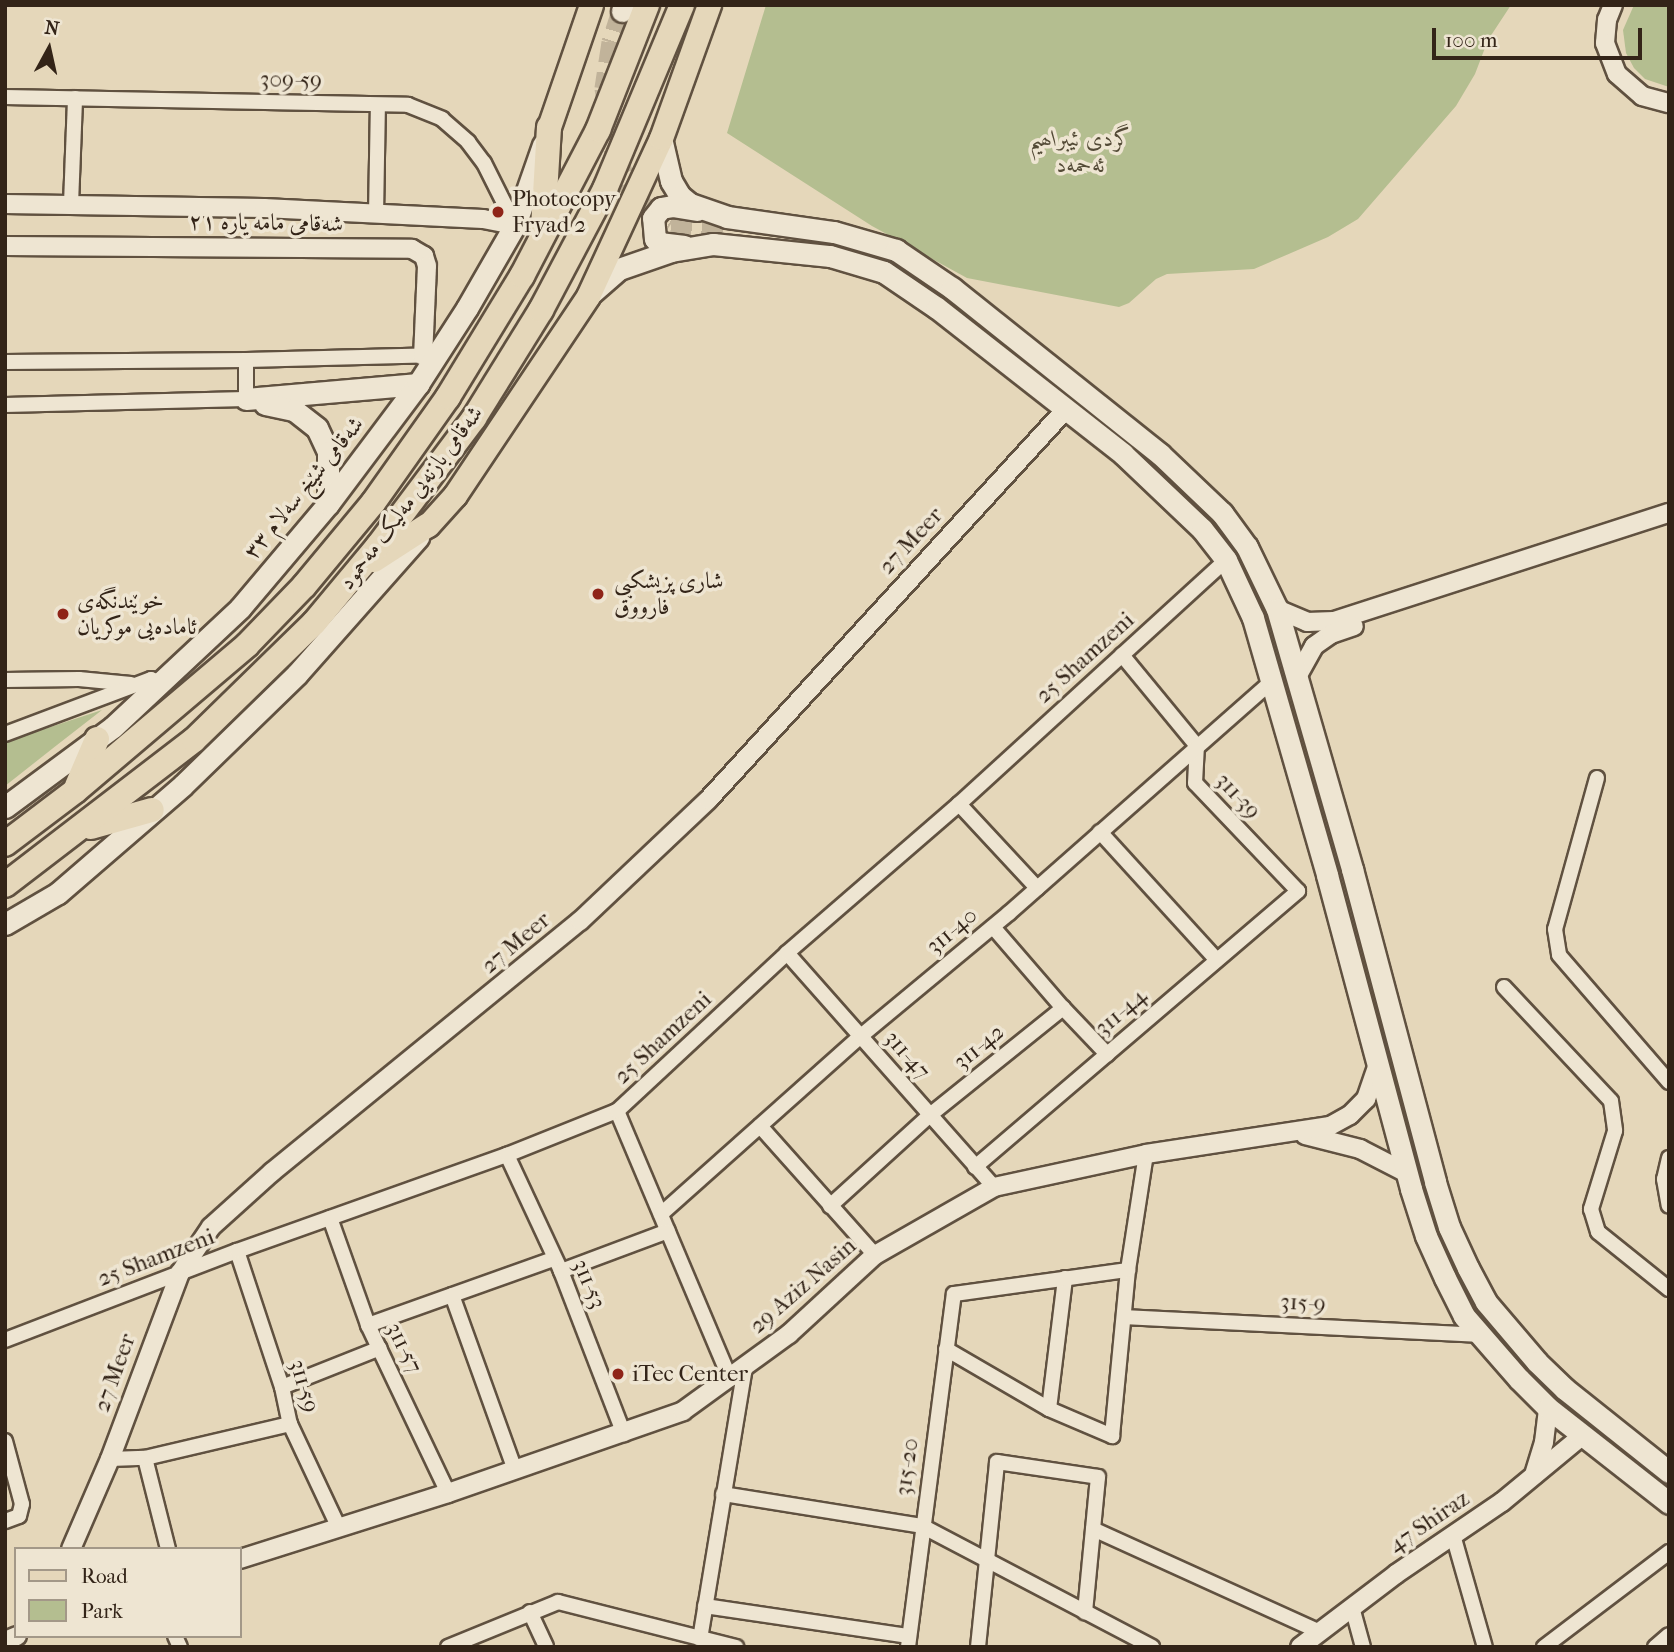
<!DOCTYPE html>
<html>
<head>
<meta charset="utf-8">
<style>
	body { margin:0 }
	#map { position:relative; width:1674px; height:1652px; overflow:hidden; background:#e5d7ba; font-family:"IM FELL French Canon",Amiri,serif }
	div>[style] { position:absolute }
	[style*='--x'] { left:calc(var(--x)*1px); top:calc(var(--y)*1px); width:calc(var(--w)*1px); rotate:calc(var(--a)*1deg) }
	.green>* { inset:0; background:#b4be90 }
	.secondary-tunnel>* { height:21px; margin-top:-10.5px; transform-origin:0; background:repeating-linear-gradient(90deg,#c1b39a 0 21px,transparent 0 31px) }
	.roads { filter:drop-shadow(2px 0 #605140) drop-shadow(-2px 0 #605140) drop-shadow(0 2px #605140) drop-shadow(0 -2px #605140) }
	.minor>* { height:14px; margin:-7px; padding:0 7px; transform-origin:7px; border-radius:7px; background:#eee5d2 }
	.tertiary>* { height:18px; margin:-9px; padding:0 9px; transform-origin:9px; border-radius:9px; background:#eee5d2 }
	.secondary>* { height:21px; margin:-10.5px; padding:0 10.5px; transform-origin:10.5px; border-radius:10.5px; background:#eee5d2 }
	.primary>* { height:23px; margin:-11.5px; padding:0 11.5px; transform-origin:11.5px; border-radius:11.5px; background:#e5d7ba }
	.trunk>* { height:24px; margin:-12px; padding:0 12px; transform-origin:12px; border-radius:12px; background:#e5d7ba }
	.dots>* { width:19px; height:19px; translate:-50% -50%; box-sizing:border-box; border:4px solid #eee5d2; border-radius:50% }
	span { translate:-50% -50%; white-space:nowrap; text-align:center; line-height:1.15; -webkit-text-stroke:7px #eee5d2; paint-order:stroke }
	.street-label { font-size:23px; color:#332418 }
	.park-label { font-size:23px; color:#534a36; font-style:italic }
	.poi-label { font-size:23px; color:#332418 }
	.left { translate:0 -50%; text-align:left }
	.frame { position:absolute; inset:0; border:7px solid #332418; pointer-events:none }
	.legend { position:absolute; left:14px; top:1547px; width:228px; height:91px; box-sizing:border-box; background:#eee5d2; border:2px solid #a39888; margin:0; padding:9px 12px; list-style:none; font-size:21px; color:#332418 }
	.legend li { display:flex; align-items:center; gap:14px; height:35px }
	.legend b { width:35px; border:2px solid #a39888 }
	.north { position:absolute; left:14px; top:14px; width:70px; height:70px; -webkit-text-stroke:5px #eee5d2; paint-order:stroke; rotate:8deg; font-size:19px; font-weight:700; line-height:28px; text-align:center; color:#332418 }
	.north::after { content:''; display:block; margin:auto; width:24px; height:32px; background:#332418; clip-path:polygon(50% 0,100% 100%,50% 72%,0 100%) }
	.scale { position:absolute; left:1432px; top:28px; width:210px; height:32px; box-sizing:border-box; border:4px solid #332418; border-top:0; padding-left:9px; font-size:21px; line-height:24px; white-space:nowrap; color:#332418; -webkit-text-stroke:5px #eee5d2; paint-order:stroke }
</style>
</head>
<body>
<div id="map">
	<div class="green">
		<div style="clip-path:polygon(766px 5px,1511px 5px,1488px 40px,1475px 74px,1456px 106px,1358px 219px,1328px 237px,1254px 269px,1167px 274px,1156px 279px,1129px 303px,1119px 307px,967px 278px,872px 226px,727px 133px)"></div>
		<div style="clip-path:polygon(1634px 5px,1669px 5px,1669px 87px,1645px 79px,1634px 68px,1626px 53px,1623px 30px)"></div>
		<div style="clip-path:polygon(102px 710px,57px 745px,5px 786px,5px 742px)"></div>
	</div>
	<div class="secondary-tunnel">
		<div style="--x:622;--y:11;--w:33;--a:108"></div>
		<div style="--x:612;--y:42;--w:47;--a:98.7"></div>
		<div style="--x:605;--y:88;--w:67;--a:81.4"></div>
		<div style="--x:615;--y:154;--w:37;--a:68"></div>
		<div style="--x:629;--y:188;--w:23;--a:52"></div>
		<div style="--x:643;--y:206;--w:33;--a:33"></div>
		<div style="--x:671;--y:224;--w:55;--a:5.2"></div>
	</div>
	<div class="roads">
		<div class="minor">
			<div style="--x:5;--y:97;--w:403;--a:1.1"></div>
			<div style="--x:408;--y:105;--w:37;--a:22"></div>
			<div style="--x:442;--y:119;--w:35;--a:41"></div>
			<div style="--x:468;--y:142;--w:26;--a:53"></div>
			<div style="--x:484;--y:163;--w:69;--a:63.4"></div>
			<div style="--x:71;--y:204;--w:106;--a:-87.8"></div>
			<div style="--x:376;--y:215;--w:110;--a:-89"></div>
			<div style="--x:5;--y:362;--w:241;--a:-0.5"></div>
			<div style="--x:246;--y:360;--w:185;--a:-1.5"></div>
			<div style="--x:5;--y:405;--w:241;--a:-1.4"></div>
			<div style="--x:246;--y:399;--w:39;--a:-90"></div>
			<div style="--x:5;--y:680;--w:74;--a:-0.8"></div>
			<div style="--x:79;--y:679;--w:52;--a:5.5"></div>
			<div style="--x:5;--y:734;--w:156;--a:-20.6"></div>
			<div style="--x:151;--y:679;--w:10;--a:24"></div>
			<div style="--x:1597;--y:778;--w:157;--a:105.5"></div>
			<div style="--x:1555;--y:929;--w:26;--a:81"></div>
			<div style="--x:1559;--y:955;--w:168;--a:49.1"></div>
			<div style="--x:959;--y:804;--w:115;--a:47.1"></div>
			<div style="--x:1100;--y:832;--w:173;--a:47.6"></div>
			<div style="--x:993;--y:927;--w:107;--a:49.2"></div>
			<div style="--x:1063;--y:1008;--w:64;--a:46.3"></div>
			<div style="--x:787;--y:953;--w:312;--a:48.5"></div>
			<div style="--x:1504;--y:987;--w:156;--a:46.8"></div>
			<div style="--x:1611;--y:1101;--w:30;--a:82"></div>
			<div style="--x:1615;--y:1131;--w:82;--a:107.1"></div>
			<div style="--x:1591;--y:1209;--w:24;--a:73"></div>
			<div style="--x:1598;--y:1232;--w:91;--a:38.8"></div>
			<div style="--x:617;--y:1111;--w:291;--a:67.1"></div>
			<div style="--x:760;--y:1126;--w:173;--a:48.3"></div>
			<div style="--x:507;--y:1155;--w:128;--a:65"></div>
			<div style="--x:561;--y:1271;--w:175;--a:68.9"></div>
			<div style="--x:1669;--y:1158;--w:22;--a:103"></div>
			<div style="--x:1664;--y:1179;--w:27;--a:80"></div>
			<div style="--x:975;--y:1167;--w:425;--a:-40.5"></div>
			<div style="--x:1298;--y:891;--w:149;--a:-133.6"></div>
			<div style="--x:1195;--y:783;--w:37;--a:-87"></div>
			<div style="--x:1197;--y:746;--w:118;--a:-129.5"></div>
			<div style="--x:830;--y:1206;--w:135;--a:-42.3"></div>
			<div style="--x:930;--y:1115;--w:171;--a:-38.8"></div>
			<div style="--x:661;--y:1214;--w:268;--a:-41.7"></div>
			<div style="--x:861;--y:1036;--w:192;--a:-39.7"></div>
			<div style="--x:1009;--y:913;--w:351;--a:-41.4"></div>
			<div style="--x:330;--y:1218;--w:114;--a:70.4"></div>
			<div style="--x:368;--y:1325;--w:186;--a:64.5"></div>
			<div style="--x:237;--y:1251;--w:143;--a:71.7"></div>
			<div style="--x:282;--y:1387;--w:38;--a:78"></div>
			<div style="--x:290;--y:1424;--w:115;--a:64.8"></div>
			<div style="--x:561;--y:1271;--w:114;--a:-20.5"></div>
			<div style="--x:452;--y:1295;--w:186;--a:70.2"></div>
			<div style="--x:1125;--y:1317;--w:355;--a:2.9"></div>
			<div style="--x:368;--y:1325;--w:196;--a:-19.6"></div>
			<div style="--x:5;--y:1340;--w:248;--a:-21"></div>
			<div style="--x:237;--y:1251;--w:287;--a:-19.6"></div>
			<div style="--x:507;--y:1155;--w:118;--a:-21.8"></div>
			<div style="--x:617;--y:1111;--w:232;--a:-42.9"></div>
			<div style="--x:787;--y:953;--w:228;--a:-40.9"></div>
			<div style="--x:959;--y:804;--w:362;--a:-42.4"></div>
			<div style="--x:946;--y:1349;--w:119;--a:30.2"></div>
			<div style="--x:1049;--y:1409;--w:69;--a:23.2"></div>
			<div style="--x:1112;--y:1436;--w:167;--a:-84.5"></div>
			<div style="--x:1128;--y:1270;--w:117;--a:-81.2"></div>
			<div style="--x:282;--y:1387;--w:105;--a:-21.7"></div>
			<div style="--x:1049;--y:1409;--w:132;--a:-83"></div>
			<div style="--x:5;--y:1441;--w:65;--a:74.9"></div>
			<div style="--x:22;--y:1504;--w:12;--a:104"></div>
			<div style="--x:19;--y:1516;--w:15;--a:160"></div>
			<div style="--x:145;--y:1458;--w:94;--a:75.8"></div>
			<div style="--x:110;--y:1459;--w:35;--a:-2"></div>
			<div style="--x:145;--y:1458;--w:149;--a:-13.2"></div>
			<div style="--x:723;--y:1494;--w:202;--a:9.1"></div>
			<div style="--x:922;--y:1526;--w:260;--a:27.7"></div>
			<div style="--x:1093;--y:1529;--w:249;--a:24.4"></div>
			<div style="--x:1453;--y:1535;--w:116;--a:74.1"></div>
			<div style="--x:705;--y:1606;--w:206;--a:8.4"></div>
			<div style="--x:1352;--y:1607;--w:41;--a:74.6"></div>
			<div style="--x:530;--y:1612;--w:38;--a:65"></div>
			<div style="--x:175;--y:1636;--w:12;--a:66"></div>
			<div style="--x:700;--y:1639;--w:275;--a:-80.6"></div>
			<div style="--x:448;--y:1647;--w:119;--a:-22.2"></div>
			<div style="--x:558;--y:1602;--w:184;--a:14.2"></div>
			<div style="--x:908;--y:1647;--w:356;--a:-82.6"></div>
			<div style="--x:954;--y:1294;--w:176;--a:-7.9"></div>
			<div style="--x:978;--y:1647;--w:186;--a:-84.1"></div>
			<div style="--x:997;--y:1462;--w:102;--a:8.4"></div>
			<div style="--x:1098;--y:1477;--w:136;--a:95.5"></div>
			<div style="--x:1544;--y:1647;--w:157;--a:-37.2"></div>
			<div style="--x:1655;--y:1647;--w:18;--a:-41"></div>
		</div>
		<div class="tertiary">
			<div style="--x:1613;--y:5;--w:16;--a:112"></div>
			<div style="--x:1607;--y:20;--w:23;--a:95"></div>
			<div style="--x:1605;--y:43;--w:33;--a:69"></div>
			<div style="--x:1617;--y:74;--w:33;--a:41"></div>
			<div style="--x:1642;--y:96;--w:28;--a:15"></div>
			<div style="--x:5;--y:204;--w:259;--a:0.9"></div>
			<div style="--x:264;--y:208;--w:219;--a:2.9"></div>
			<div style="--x:483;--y:219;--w:33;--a:11"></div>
			<div style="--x:5;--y:246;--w:407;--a:0.4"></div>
			<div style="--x:412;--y:249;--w:14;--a:30"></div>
			<div style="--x:424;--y:256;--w:10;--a:73"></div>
			<div style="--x:427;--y:266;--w:90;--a:92.5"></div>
			<div style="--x:1277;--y:609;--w:33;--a:23"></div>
			<div style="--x:1307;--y:622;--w:27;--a:-2"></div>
			<div style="--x:1334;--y:621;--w:352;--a:-17.9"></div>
			<div style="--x:1297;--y:677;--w:35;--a:-61"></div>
			<div style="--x:1314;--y:646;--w:21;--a:-35"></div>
			<div style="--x:1331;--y:634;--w:24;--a:-19"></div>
			<div style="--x:1305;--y:1135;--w:57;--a:14.3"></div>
			<div style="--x:1360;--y:1149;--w:53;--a:27.1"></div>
			<div style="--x:1534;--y:1475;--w:34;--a:-73"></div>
			<div style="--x:1544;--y:1442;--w:34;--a:-83"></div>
			<div style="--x:71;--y:1549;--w:98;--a:-66.6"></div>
			<div style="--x:110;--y:1459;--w:199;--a:-69.4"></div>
			<div style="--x:180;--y:1273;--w:55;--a:-56"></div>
			<div style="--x:211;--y:1227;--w:82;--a:-42"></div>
			<div style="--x:272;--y:1172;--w:397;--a:-39.2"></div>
			<div style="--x:580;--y:921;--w:176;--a:-43.4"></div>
			<div style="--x:708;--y:800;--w:530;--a:-47.52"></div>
			<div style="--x:240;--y:1559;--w:218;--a:-17.6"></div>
			<div style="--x:448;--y:1493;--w:249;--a:-19.2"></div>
			<div style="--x:683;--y:1411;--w:131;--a:-36"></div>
			<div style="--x:789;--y:1334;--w:117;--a:-42.6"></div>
			<div style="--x:875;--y:1255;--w:137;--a:-29.7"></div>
			<div style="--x:994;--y:1187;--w:156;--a:-12.2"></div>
			<div style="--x:1146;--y:1154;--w:186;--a:-8.7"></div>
			<div style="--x:1330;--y:1126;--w:23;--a:-29"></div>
			<div style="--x:1350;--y:1115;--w:23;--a:-45"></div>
			<div style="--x:1366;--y:1099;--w:37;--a:-71"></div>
			<div style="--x:5;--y:1641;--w:13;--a:-23"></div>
			<div style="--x:1300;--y:1647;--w:121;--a:-37.2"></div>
			<div style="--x:1396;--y:1574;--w:128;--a:-34.2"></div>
			<div style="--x:1502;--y:1502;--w:105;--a:-39.6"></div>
		</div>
		<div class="secondary">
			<div style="--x:622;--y:11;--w:6;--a:-72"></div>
			<div style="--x:661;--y:138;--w:44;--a:76.9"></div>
			<div style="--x:671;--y:181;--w:17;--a:59"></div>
			<div style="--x:680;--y:196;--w:13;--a:39"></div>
			<div style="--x:690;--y:204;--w:39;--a:19"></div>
			<div style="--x:727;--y:217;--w:108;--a:8"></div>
			<div style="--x:834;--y:232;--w:65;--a:16.2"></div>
			<div style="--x:896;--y:250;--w:68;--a:34.2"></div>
			<div style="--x:952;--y:288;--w:266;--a:38.6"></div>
			<div style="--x:1160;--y:454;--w:86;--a:43.6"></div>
			<div style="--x:1222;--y:513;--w:42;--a:53.7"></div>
			<div style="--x:1247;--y:547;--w:69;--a:64.2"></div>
			<div style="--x:1277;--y:609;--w:271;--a:73.9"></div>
			<div style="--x:1352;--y:869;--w:324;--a:75.1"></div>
			<div style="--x:1435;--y:1182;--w:47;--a:72.7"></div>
			<div style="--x:1449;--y:1227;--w:45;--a:65.1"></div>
			<div style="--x:1468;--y:1268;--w:38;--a:62"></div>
			<div style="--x:1486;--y:1302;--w:79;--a:49.6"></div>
			<div style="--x:1537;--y:1362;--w:39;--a:44"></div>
			<div style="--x:1565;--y:1389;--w:133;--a:38.6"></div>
			<div style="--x:684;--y:246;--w:23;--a:-173"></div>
			<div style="--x:661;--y:243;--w:7;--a:-146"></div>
			<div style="--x:655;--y:239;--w:21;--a:-95"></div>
			<div style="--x:653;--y:218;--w:13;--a:-51"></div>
			<div style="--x:661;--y:208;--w:11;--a:-10"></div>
			<div style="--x:672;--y:206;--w:25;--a:9"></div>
			<div style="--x:588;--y:296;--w:41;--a:-41.1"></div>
			<div style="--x:619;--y:269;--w:55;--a:-19.1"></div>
			<div style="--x:671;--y:251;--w:43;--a:-9.5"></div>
			<div style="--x:713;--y:244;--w:118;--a:5.9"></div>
			<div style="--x:830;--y:256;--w:56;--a:16.5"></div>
			<div style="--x:884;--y:272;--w:64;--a:34.2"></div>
			<div style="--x:937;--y:308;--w:236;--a:38.1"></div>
			<div style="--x:1123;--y:454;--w:109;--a:43.5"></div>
			<div style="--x:1202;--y:529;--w:39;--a:52"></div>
			<div style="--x:1226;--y:560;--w:64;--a:65"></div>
			<div style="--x:1253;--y:618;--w:267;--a:73.9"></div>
			<div style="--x:1327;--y:875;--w:325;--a:75"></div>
			<div style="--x:1411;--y:1189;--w:49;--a:72.3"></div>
			<div style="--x:1426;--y:1236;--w:46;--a:65.7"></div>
			<div style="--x:1445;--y:1278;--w:42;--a:63.4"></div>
			<div style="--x:1464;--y:1316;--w:84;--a:48.9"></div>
			<div style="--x:1519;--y:1379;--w:41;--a:45"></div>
			<div style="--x:1548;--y:1408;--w:154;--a:38.1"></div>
			<div style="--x:246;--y:399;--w:173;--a:-5"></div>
			<div style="--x:265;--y:404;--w:30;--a:12"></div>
			<div style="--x:294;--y:410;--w:29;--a:38"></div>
			<div style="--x:317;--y:428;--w:26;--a:65"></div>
			<div style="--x:328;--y:452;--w:52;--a:90"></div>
			<div style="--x:5;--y:807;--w:134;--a:-36.5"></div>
			<div style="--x:113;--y:727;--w:174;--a:-43.1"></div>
			<div style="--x:240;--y:608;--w:136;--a:-49.8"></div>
			<div style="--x:328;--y:504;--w:150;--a:-53.1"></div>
			<div style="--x:418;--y:384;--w:90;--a:-57.2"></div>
			<div style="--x:467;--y:308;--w:96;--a:-60"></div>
			<div style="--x:515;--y:225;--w:85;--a:-70.7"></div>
			<div style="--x:5;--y:924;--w:61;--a:-30.3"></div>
			<div style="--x:58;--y:893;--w:165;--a:-40.8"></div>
			<div style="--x:183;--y:785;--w:159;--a:-44.2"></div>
			<div style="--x:297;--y:674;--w:183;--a:-48.5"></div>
		</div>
		<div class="primary">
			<div style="--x:549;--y:127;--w:129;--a:-71"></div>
			<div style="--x:428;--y:525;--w:40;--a:-48"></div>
			<div style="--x:455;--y:495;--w:239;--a:-56.2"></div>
			<div style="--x:588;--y:296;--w:174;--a:-65.2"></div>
			<div style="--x:661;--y:138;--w:141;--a:-70.2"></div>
		</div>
		<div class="trunk">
			<div style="--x:543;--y:228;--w:101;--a:-86.6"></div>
			<div style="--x:374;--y:560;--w:64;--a:-32.9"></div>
			<div style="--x:77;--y:786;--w:51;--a:-66.9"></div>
			<div style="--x:91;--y:827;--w:63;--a:-15.6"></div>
			<div style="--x:5;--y:844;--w:88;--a:-37.1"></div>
			<div style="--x:75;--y:791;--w:226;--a:-40.3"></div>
			<div style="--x:247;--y:645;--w:82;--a:-46"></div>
			<div style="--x:304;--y:586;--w:108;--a:-50.3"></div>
			<div style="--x:373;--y:503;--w:130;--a:-54.7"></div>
			<div style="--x:448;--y:397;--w:142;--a:-58.6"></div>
			<div style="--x:522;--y:276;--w:165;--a:-62.5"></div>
			<div style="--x:598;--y:130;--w:134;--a:-68.6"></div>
			<div style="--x:5;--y:885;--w:238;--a:-37.5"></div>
			<div style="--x:194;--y:740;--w:168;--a:-44.3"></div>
			<div style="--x:314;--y:623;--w:100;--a:-50.3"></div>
			<div style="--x:378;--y:546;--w:160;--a:-53.1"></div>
			<div style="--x:474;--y:418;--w:127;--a:-58.2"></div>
			<div style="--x:541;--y:310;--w:137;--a:-62.1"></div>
			<div style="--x:605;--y:189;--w:199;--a:-67.3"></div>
		</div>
	</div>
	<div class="dots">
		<div style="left:498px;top:212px;background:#8f2418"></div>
		<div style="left:598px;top:594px;background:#8f2418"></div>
		<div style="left:63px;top:614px;background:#8f2418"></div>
		<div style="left:618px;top:1374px;background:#8f2418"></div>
	</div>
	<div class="street-label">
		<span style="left:291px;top:80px;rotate:1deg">309-59</span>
		<span style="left:266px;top:223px;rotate:1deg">شەقامی مامە یارە ٢١</span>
		<span style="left:304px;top:488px;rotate:-51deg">شەقامی شێخ سەلام ٣٣</span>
		<span style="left:411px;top:498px;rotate:-53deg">شەقامی بازنەیی مەلیک مەحمود</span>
		<span style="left:911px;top:541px;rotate:-47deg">27 Meer</span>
		<span style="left:1085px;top:658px;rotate:-42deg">25 Shamzeni</span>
		<span style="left:1238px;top:796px;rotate:47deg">311-39</span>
		<span style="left:952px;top:931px;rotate:-40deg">311-40</span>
		<span style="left:516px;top:943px;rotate:-40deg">27 Meer</span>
		<span style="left:1121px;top:1012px;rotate:-40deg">311-44</span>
		<span style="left:663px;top:1038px;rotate:-43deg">25 Shamzeni</span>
		<span style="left:979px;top:1047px;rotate:-39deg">311-42</span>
		<span style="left:907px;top:1055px;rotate:49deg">311-47</span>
		<span style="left:156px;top:1258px;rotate:-21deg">25 Shamzeni</span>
		<span style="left:589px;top:1284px;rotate:67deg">311-53</span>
		<span style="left:803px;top:1286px;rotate:-41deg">29 Aziz Nasin</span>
		<span style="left:1303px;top:1303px;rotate:3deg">315-9</span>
		<span style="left:404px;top:1348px;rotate:64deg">311-57</span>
		<span style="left:115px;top:1373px;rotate:-70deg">27 Meer</span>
		<span style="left:304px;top:1386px;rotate:74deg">311-59</span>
		<span style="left:907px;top:1467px;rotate:-82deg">315-20</span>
		<span style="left:1429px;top:1522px;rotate:-34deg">47 Shiraz</span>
	</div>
	<div class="park-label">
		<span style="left:1081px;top:152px">گردی ئیبراھیم<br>ئەحمەد</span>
	</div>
	<div class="poi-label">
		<span class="left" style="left:512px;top:212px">Photocopy<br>Fryad 2</span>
		<span class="left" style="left:614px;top:594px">شاری پزیشکیی<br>فارووق</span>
		<span class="left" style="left:77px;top:614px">خوێندنگەی<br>ئامادەیی موکریان</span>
		<span class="left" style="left:632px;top:1374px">iTec Center</span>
	</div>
	<div class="frame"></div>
	<ul class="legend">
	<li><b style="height:9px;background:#e5d7ba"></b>Road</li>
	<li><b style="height:19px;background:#b4be90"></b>Park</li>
	</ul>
	<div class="north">N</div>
	<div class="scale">100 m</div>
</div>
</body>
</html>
